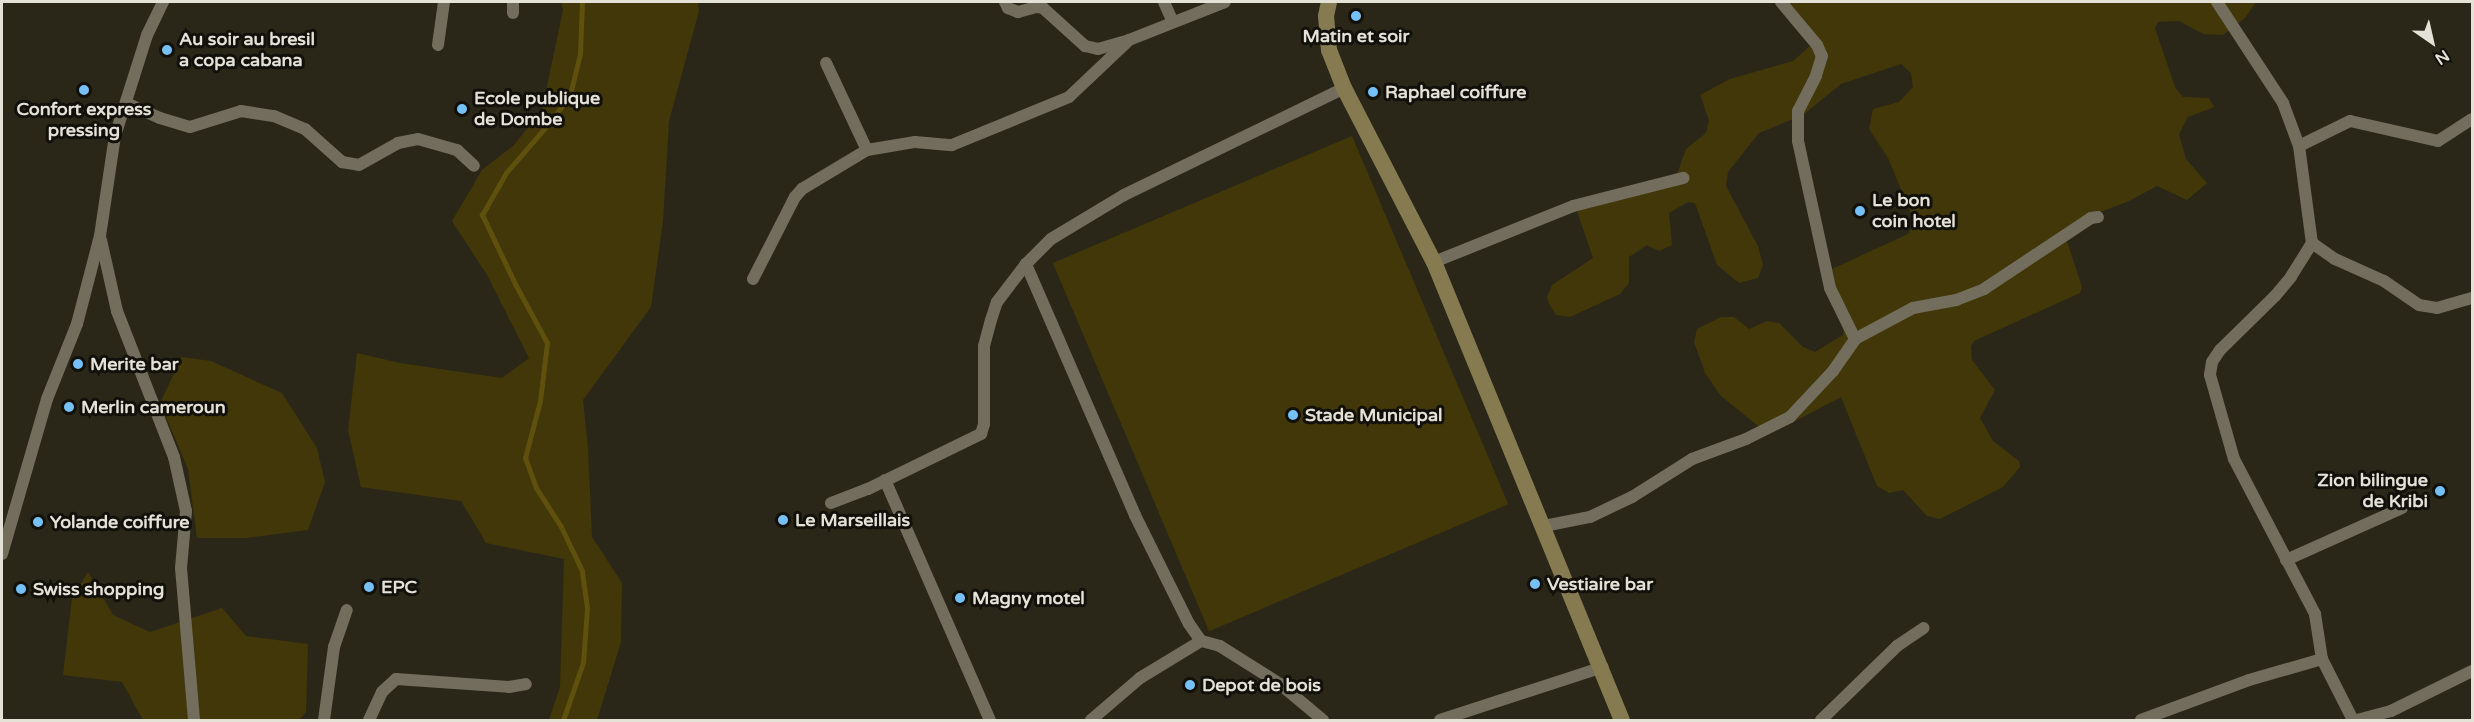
<!DOCTYPE html>
<html>
<head>
<meta charset="utf-8">
<style>
	body { margin:0 }
	#map { position:relative; width:2474px; height:722px; overflow:hidden; background:#2b2718; font-family:"Varela Round",sans-serif }
	div>[style] { position:absolute }
	[style*='--x'] { left:calc(var(--x)*1px); top:calc(var(--y)*1px); width:calc(var(--w)*1px); rotate:calc(var(--a)*1deg) }
	.green>* { inset:0; background:#423708; transform-origin:0 0 }
	.stream>* { height:4.5px; margin:-2.25px; padding:0 2.25px; transform-origin:2.25px; border-radius:2.25px; background:#5f500d }
	.street>* { height:12px; margin:-6px; padding:0 6px; transform-origin:6px; border-radius:6px; background:#726d5c }
	.secondary>* { height:16px; margin:-8px; padding:0 8px; transform-origin:8px; border-radius:8px; background:#867b50 }
	.dots>* { width:16px; height:16px; translate:-50% -50%; box-sizing:border-box; border:3px solid #12100a; border-radius:50% }
	span { translate:-50% -50%; white-space:nowrap; text-align:center; line-height:1.15; -webkit-text-stroke:6px #12100a; paint-order:stroke }
	.poi-label { font-size:18px; color:#e4e1d7; font-weight:700 }
	.left { translate:0 -50%; text-align:left }
	.right { translate:-100% -50%; text-align:right }
	.frame { position:absolute; inset:0; border:3px solid #e4e1d7; pointer-events:none }
	.north { position:absolute; left:2402px; top:12px; width:60px; height:60px; -webkit-text-stroke:4px #12100a; paint-order:stroke; rotate:146deg; font-size:16px; font-weight:700; line-height:24px; text-align:center; color:#e4e1d7 }
	.north::after { content:''; display:block; margin:auto; width:21px; height:27px; background:#e4e1d7; clip-path:polygon(50% 0,100% 100%,50% 72%,0 100%) }
</style>
</head>
<body>
<div id="map">
	<div class="green">
		<div style="clip-path:polygon(561px 2px,698px 2px,699px 11px,669px 121px,663px 221px,651px 307px,583px 400px,588px 448px,592px 537px,622px 583px,621px 642px,597px 720px,549px 720px,560px 687px,564px 559px,486px 543px,461px 501px,361px 487px,348px 430px,357px 353px,400px 363px,502px 378px,529px 358px,487px 275px,452px 221px,482px 170px,513px 146px,542px 110px,563px 10px)"></div>
		<div style="clip-path:polygon(1785px 2px,2256px 2px,2245px 18px,2223px 35px,2203px 34px,2179px 21px,2158px 22px,2155px 28px,2175px 87px,2183px 97px,2209px 98px,2214px 107px,2188px 117px,2179px 134px,2186px 159px,2207px 183px,2187px 200px,2157px 186px,2127px 202px,2095px 214px,2066px 238px,2082px 287px,2080px 293px,1974px 341px,1971px 346px,1972px 360px,1995px 390px,1980px 418px,1993px 441px,2019px 461px,2020px 467px,2003px 487px,1940px 519px,1927px 516px,1903px 490px,1889px 493px,1877px 486px,1841px 397px,1784px 427px,1763px 430px,1721px 396px,1705px 373px,1694px 342px,1697px 329px,1721px 317px,1734px 317px,1749px 329px,1767px 321px,1779px 323px,1803px 347px,1815px 352px,1843px 335px,1844px 308px,1830px 270px,1908px 234px,1915px 223px,1888px 158px,1869px 129px,1873px 109px,1899px 102px,1913px 87px,1911px 73px,1901px 64px,1841px 84px,1803px 115px,1759px 133px,1728px 172px,1726px 186px,1758px 246px,1763px 265px,1758px 278px,1739px 283px,1717px 265px,1695px 203px,1688px 202px,1669px 213px,1672px 245px,1659px 251px,1647px 245px,1629px 257px,1629px 283px,1620px 294px,1570px 317px,1556px 315px,1549px 304px,1547px 297px,1552px 285px,1593px 258px,1576px 208px,1676px 177px,1686px 149px,1706px 133px,1709px 120px,1700px 95px,1730px 79px,1793px 61px,1818px 39px)"></div>
		<div style="left:1352px;top:136px;width:400px;height:325px;rotate:67deg"></div>
		<div style="clip-path:polygon(182px 357px,211px 361px,282px 393px,317px 448px,325px 482px,308px 530px,247px 538px,197px 538px,188px 469px,160px 403px)"></div>
		<div style="clip-path:polygon(88px 572px,113px 615px,150px 632px,222px 608px,246px 636px,308px 644px,306px 712px,299px 720px,143px 720px,122px 682px,63px 675px,72px 598px)"></div>
	</div>
	<div class="stream">
		<div style="--x:563;--y:720;--w:60;--a:-70.7"></div>
		<div style="--x:583;--y:663;--w:55;--a:-85.8"></div>
		<div style="--x:587;--y:608;--w:37;--a:-98"></div>
		<div style="--x:582;--y:571;--w:49;--a:-115.5"></div>
		<div style="--x:561;--y:527;--w:46;--a:-122.7"></div>
		<div style="--x:536;--y:488;--w:32;--a:-110"></div>
		<div style="--x:525;--y:458;--w:59;--a:-75.3"></div>
		<div style="--x:540;--y:401;--w:58;--a:-83.1"></div>
		<div style="--x:547;--y:343;--w:65;--a:-118.5"></div>
		<div style="--x:516;--y:286;--w:79;--a:-115.6"></div>
		<div style="--x:482;--y:215;--w:48;--a:-60.3"></div>
		<div style="--x:506;--y:173;--w:67;--a:-49.2"></div>
		<div style="--x:550;--y:122;--w:34;--a:-53"></div>
		<div style="--x:570;--y:95;--w:42;--a:-76.3"></div>
		<div style="--x:580;--y:54;--w:52;--a:-87.8"></div>
	</div>
	<div class="street">
		<div style="--x:513;--y:2;--w:11;--a:90"></div>
		<div style="--x:1005;--y:2;--w:7;--a:63"></div>
		<div style="--x:1008;--y:8;--w:11;--a:22"></div>
		<div style="--x:1018;--y:12;--w:20;--a:-15"></div>
		<div style="--x:1037;--y:7;--w:6;--a:9"></div>
		<div style="--x:1043;--y:8;--w:57;--a:42.1"></div>
		<div style="--x:1085;--y:46;--w:13;--a:13"></div>
		<div style="--x:1098;--y:49;--w:32;--a:-16"></div>
		<div style="--x:1129;--y:40;--w:103;--a:-21.6"></div>
		<div style="--x:1164;--y:2;--w:22;--a:66"></div>
		<div style="--x:1781;--y:2;--w:56;--a:50.1"></div>
		<div style="--x:1817;--y:45;--w:12;--a:66"></div>
		<div style="--x:1822;--y:56;--w:21;--a:107"></div>
		<div style="--x:1816;--y:76;--w:39;--a:117"></div>
		<div style="--x:1798;--y:111;--w:30;--a:90"></div>
		<div style="--x:1798;--y:141;--w:150;--a:77.7"></div>
		<div style="--x:1830;--y:288;--w:57;--a:63.9"></div>
		<div style="--x:2217;--y:2;--w:121;--a:56.8"></div>
		<div style="--x:2283;--y:103;--w:46;--a:69.6"></div>
		<div style="--x:2299;--y:146;--w:98;--a:82.4"></div>
		<div style="--x:2312;--y:243;--w:40;--a:122"></div>
		<div style="--x:2291;--y:277;--w:25;--a:130"></div>
		<div style="--x:2275;--y:296;--w:77;--a:135.5"></div>
		<div style="--x:2220;--y:350;--w:14;--a:124"></div>
		<div style="--x:2212;--y:362;--w:13;--a:99"></div>
		<div style="--x:2210;--y:375;--w:87;--a:74.1"></div>
		<div style="--x:2234;--y:459;--w:175;--a:62.4"></div>
		<div style="--x:2315;--y:614;--w:46;--a:81.2"></div>
		<div style="--x:2322;--y:659;--w:68;--a:63.1"></div>
		<div style="--x:438;--y:45;--w:43;--a:-82.1"></div>
		<div style="--x:826;--y:63;--w:96;--a:64.8"></div>
		<div style="--x:867;--y:150;--w:49;--a:-9.5"></div>
		<div style="--x:915;--y:142;--w:37;--a:5"></div>
		<div style="--x:952;--y:145;--w:126;--a:-22.3"></div>
		<div style="--x:1069;--y:97;--w:83;--a:-43.5"></div>
		<div style="--x:126;--y:103;--w:37;--a:24"></div>
		<div style="--x:160;--y:118;--w:31;--a:17"></div>
		<div style="--x:190;--y:127;--w:53;--a:-17.4"></div>
		<div style="--x:241;--y:111;--w:33;--a:9"></div>
		<div style="--x:274;--y:116;--w:34;--a:23"></div>
		<div style="--x:305;--y:129;--w:50;--a:41.7"></div>
		<div style="--x:342;--y:162;--w:17;--a:10"></div>
		<div style="--x:359;--y:165;--w:45;--a:-29.4"></div>
		<div style="--x:398;--y:143;--w:20;--a:-11"></div>
		<div style="--x:418;--y:139;--w:41;--a:15.8"></div>
		<div style="--x:457;--y:150;--w:23;--a:43"></div>
		<div style="--x:2299;--y:146;--w:57;--a:-26.1"></div>
		<div style="--x:2350;--y:121;--w:90;--a:12.8"></div>
		<div style="--x:2438;--y:141;--w:40;--a:-32.9"></div>
		<div style="--x:101;--y:240;--w:73;--a:77.3"></div>
		<div style="--x:117;--y:311;--w:157;--a:68.7"></div>
		<div style="--x:174;--y:457;--w:55;--a:77.5"></div>
		<div style="--x:186;--y:511;--w:57;--a:95"></div>
		<div style="--x:181;--y:568;--w:153;--a:85.1"></div>
		<div style="--x:2312;--y:243;--w:28;--a:35"></div>
		<div style="--x:2335;--y:259;--w:54;--a:24.2"></div>
		<div style="--x:2384;--y:281;--w:42;--a:34.4"></div>
		<div style="--x:2419;--y:305;--w:18;--a:9"></div>
		<div style="--x:2437;--y:308;--w:36;--a:-16"></div>
		<div style="--x:1434;--y:262;--w:150;--a:-21.9"></div>
		<div style="--x:1573;--y:206;--w:114;--a:-14.3"></div>
		<div style="--x:753;--y:279;--w:92;--a:-62.9"></div>
		<div style="--x:795;--y:197;--w:11;--a:-49"></div>
		<div style="--x:802;--y:189;--w:76;--a:-31"></div>
		<div style="--x:885;--y:480;--w:262;--a:66.4"></div>
		<div style="--x:831;--y:503;--w:40;--a:-21"></div>
		<div style="--x:868;--y:489;--w:126;--a:-26"></div>
		<div style="--x:981;--y:434;--w:10;--a:-73"></div>
		<div style="--x:984;--y:424;--w:78;--a:-90"></div>
		<div style="--x:984;--y:346;--w:27;--a:-75"></div>
		<div style="--x:991;--y:320;--w:19;--a:-72"></div>
		<div style="--x:997;--y:302;--w:48;--a:-52.7"></div>
		<div style="--x:1544;--y:526;--w:47;--a:-11.1"></div>
		<div style="--x:1590;--y:517;--w:47;--a:-25.5"></div>
		<div style="--x:1632;--y:497;--w:71;--a:-32.3"></div>
		<div style="--x:1692;--y:459;--w:58;--a:-20.3"></div>
		<div style="--x:1746;--y:439;--w:49;--a:-26.6"></div>
		<div style="--x:1790;--y:417;--w:63;--a:-46.9"></div>
		<div style="--x:1833;--y:371;--w:39;--a:-55"></div>
		<div style="--x:1855;--y:339;--w:66;--a:-28.1"></div>
		<div style="--x:1913;--y:308;--w:44;--a:-10.5"></div>
		<div style="--x:1956;--y:300;--w:30;--a:-21"></div>
		<div style="--x:1984;--y:289;--w:128;--a:-33.6"></div>
		<div style="--x:2091;--y:218;--w:7;--a:-8"></div>
		<div style="--x:2;--y:554;--w:161;--a:-73.8"></div>
		<div style="--x:47;--y:399;--w:81;--a:-68.2"></div>
		<div style="--x:77;--y:324;--w:91;--a:-75.4"></div>
		<div style="--x:100;--y:236;--w:101;--a:-81.5"></div>
		<div style="--x:115;--y:136;--w:106;--a:-72.4"></div>
		<div style="--x:147;--y:35;--w:37;--a:-64"></div>
		<div style="--x:2286;--y:560;--w:127;--a:-24.1"></div>
		<div style="--x:324;--y:720;--w:74;--a:-82.2"></div>
		<div style="--x:334;--y:647;--w:39;--a:-71"></div>
		<div style="--x:369;--y:720;--w:31;--a:-65"></div>
		<div style="--x:382;--y:692;--w:19;--a:-43"></div>
		<div style="--x:396;--y:679;--w:113;--a:4"></div>
		<div style="--x:509;--y:687;--w:17;--a:-10"></div>
		<div style="--x:1091;--y:720;--w:65;--a:-40.6"></div>
		<div style="--x:1140;--y:678;--w:71;--a:-31.2"></div>
		<div style="--x:1323;--y:720;--w:56;--a:-140.1"></div>
		<div style="--x:1280;--y:684;--w:71;--a:-147.7"></div>
		<div style="--x:1220;--y:646;--w:20;--a:-165"></div>
		<div style="--x:1201;--y:641;--w:21;--a:-125"></div>
		<div style="--x:1189;--y:624;--w:122;--a:-116.4"></div>
		<div style="--x:1135;--y:515;--w:274;--a:-113.5"></div>
		<div style="--x:1026;--y:264;--w:35;--a:-45"></div>
		<div style="--x:1051;--y:239;--w:85;--a:-31.1"></div>
		<div style="--x:1124;--y:195;--w:245;--a:-25.9"></div>
		<div style="--x:1440;--y:720;--w:171;--a:-18"></div>
		<div style="--x:1821;--y:720;--w:106;--a:-44.2"></div>
		<div style="--x:1897;--y:646;--w:32;--a:-34"></div>
		<div style="--x:2141;--y:720;--w:115;--a:-20.3"></div>
		<div style="--x:2249;--y:680;--w:76;--a:-16"></div>
		<div style="--x:2357;--y:720;--w:35;--a:-15"></div>
		<div style="--x:2391;--y:711;--w:90;--a:-26.3"></div>
	</div>
	<div class="secondary">
		<div style="--x:1329;--y:2;--w:14;--a:102"></div>
		<div style="--x:1326;--y:16;--w:34;--a:85"></div>
		<div style="--x:1329;--y:50;--w:41;--a:68.5"></div>
		<div style="--x:1344;--y:88;--w:196;--a:62.7"></div>
		<div style="--x:1434;--y:262;--w:495;--a:67.7"></div>
	</div>
	<div class="dots">
		<div style="left:1356px;top:16px;background:#75c0f6"></div>
		<div style="left:167px;top:50px;background:#75c0f6"></div>
		<div style="left:84px;top:90px;background:#75c0f6"></div>
		<div style="left:1373px;top:92px;background:#75c0f6"></div>
		<div style="left:462px;top:109px;background:#75c0f6"></div>
		<div style="left:1860px;top:211px;background:#75c0f6"></div>
		<div style="left:78px;top:364px;background:#75c0f6"></div>
		<div style="left:69px;top:407px;background:#75c0f6"></div>
		<div style="left:1293px;top:415px;background:#75c0f6"></div>
		<div style="left:2440px;top:491px;background:#75c0f6"></div>
		<div style="left:783px;top:520px;background:#75c0f6"></div>
		<div style="left:38px;top:522px;background:#75c0f6"></div>
		<div style="left:1535px;top:584px;background:#75c0f6"></div>
		<div style="left:369px;top:587px;background:#75c0f6"></div>
		<div style="left:21px;top:589px;background:#75c0f6"></div>
		<div style="left:960px;top:598px;background:#75c0f6"></div>
		<div style="left:1190px;top:685px;background:#75c0f6"></div>
	</div>
	<div class="poi-label">
		<span style="left:1356px;top:36px">Matin et soir</span>
		<span class="left" style="left:179px;top:50px">Au soir au bresil<br>a copa cabana</span>
		<span class="left" style="left:1385px;top:92px">Raphael coiffure</span>
		<span class="left" style="left:474px;top:109px">Ecole publique<br>de Dombe</span>
		<span style="left:84px;top:120px">Confort express<br>pressing</span>
		<span class="left" style="left:1872px;top:211px">Le bon<br>coin hotel</span>
		<span class="left" style="left:90px;top:364px">Merite bar</span>
		<span class="left" style="left:81px;top:407px">Merlin cameroun</span>
		<span class="left" style="left:1305px;top:415px">Stade Municipal</span>
		<span class="right" style="left:2428px;top:491px">Zion bilingue<br>de Kribi</span>
		<span class="left" style="left:795px;top:520px">Le Marseillais</span>
		<span class="left" style="left:50px;top:522px">Yolande coiffure</span>
		<span class="left" style="left:1547px;top:584px">Vestiaire bar</span>
		<span class="left" style="left:381px;top:587px">EPC</span>
		<span class="left" style="left:33px;top:589px">Swiss shopping</span>
		<span class="left" style="left:972px;top:598px">Magny motel</span>
		<span class="left" style="left:1202px;top:685px">Depot de bois</span>
	</div>
	<div class="frame"></div>
	<div class="north">N</div>
</div>
</body>
</html>
